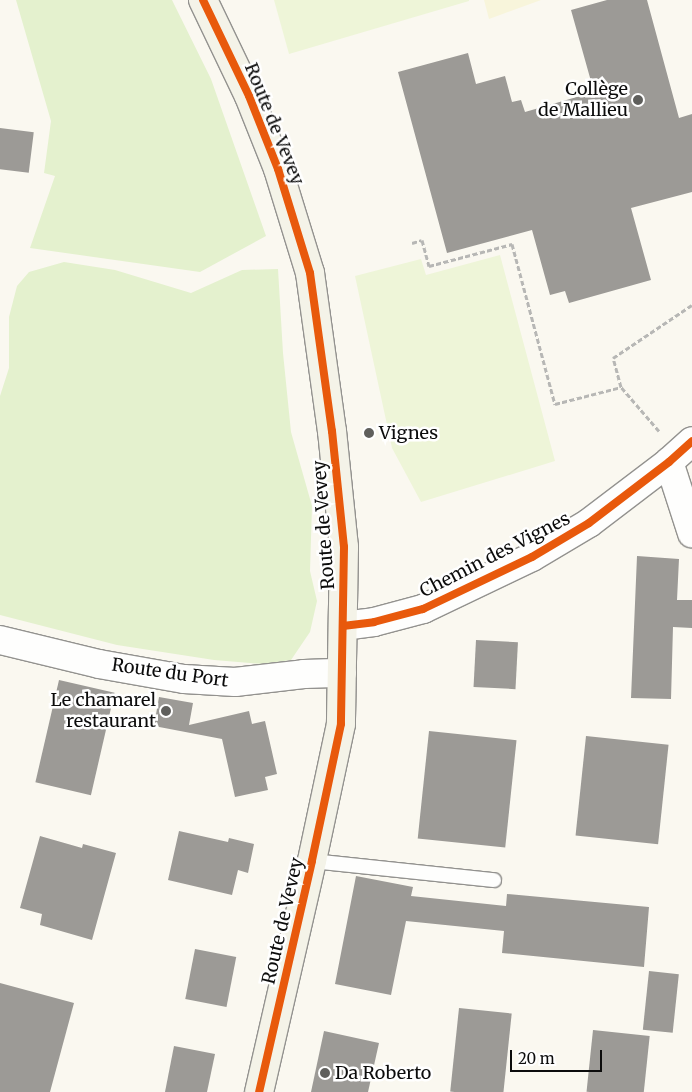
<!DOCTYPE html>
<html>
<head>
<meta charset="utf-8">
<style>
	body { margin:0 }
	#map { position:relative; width:692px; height:1092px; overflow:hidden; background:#faf8f0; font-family:Merriweather,serif }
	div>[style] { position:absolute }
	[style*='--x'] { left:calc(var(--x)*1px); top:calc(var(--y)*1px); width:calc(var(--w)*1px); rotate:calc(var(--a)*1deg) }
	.farmland>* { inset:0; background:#f8f5db }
	.green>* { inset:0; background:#e4f1ce }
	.pitch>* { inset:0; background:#eef5d8 }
	.building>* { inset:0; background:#9c9a96; transform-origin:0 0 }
	.path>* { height:3px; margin-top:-1.5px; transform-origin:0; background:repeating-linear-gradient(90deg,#b7b7b5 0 5px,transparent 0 7.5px) }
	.roads { filter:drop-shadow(1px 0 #93928f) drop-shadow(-1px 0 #93928f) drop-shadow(0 1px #93928f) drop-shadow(0 -1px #93928f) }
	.service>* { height:14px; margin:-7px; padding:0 7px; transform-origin:7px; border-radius:7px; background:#fefefd }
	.minor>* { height:28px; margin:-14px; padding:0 14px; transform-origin:14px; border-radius:14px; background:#fefefd }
	.secondary>* { height:28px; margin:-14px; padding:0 14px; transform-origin:14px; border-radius:14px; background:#f4f3e8 }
	.cycleway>* { height:8px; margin:-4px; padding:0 4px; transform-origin:4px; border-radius:4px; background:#e8590c }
	.dots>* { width:14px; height:14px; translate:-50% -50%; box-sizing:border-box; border:2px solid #fff; border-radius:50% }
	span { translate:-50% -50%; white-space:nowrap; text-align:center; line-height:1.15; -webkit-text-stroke:5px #fff; paint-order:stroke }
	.poi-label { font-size:18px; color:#0c0c0c }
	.right { translate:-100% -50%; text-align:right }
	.left { translate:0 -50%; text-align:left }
	.street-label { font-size:18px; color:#0c0c0c }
	.scale { position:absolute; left:510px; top:1050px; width:92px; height:22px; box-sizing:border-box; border:2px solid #0c0c0c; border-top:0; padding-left:6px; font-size:15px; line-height:18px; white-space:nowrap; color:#0c0c0c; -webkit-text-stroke:4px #fff; paint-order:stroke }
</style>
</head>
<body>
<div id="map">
	<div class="farmland">
		<div style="clip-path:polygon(484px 0,541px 0,489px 19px)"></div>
	</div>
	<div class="green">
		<div style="clip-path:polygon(16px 0,172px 0,211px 79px,266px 236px,200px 272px,30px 248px,55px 176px,44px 173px,51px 121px)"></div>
		<div style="clip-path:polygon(64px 262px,115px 270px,191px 293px,242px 270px,278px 269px,283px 353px,291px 432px,312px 506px,310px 571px,317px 601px,310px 632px,291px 660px,262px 664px,214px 660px,117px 645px,0 615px,0 396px,9px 368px,9px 317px,17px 286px,29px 272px)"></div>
	</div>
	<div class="pitch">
		<div style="clip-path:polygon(274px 0,469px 0,469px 1px,289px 54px)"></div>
		<div style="clip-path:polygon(500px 255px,555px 461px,421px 502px,392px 448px,355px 276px,421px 259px,426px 275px)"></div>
	</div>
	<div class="building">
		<div style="clip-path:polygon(607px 0,647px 0,679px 118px,692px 114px,692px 192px,631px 208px,651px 280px,569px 303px,565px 291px,550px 295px,532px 230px,447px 253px,398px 72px,468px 53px,476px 84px,505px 76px,512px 102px,521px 100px,525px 112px,594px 92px,571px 10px)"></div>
		<div style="left:0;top:128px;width:34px;height:41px;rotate:7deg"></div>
		<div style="clip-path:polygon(637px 556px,679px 559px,677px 600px,692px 600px,692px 628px,673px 627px,671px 699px,631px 698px)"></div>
		<div style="left:476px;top:640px;width:42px;height:47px;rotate:3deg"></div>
		<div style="left:59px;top:680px;width:57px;height:105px;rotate:13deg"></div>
		<div style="clip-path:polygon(159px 697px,193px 703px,189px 725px,249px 711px,252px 724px,265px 721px,277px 774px,265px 777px,268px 790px,235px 797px,222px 739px,154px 726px)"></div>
		<div style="left:429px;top:731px;width:88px;height:108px;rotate:6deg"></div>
		<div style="left:586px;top:736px;width:83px;height:100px;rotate:6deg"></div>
		<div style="clip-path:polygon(179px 831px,228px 842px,229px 838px,254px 844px,248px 873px,238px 870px,232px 895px,168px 880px)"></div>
		<div style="clip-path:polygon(40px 836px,82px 848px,83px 844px,116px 853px,92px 940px,40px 925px,42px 914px,20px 908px)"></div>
		<div style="clip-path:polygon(356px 876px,413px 887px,411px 896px,506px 906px,507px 894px,649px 907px,644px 967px,502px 953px,504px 931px,406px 921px,391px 995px,335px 984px)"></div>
		<div style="left:195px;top:949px;width:42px;height:51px;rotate:11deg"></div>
		<div style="left:649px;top:971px;width:30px;height:59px;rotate:6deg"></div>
		<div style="clip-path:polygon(0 983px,74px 1003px,50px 1092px,0 1092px)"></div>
		<div style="left:459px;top:1008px;width:53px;height:84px;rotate:6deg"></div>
		<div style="left:593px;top:1030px;width:57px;height:62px;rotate:6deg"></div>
		<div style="clip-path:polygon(324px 1031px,379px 1043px,368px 1092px,311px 1092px)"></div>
		<div style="clip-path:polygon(174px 1046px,215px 1054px,207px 1092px,165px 1092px)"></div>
	</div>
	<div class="path">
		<div style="--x:412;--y:243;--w:10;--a:-17"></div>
		<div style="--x:422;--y:240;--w:27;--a:75"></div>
		<div style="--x:429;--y:266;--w:86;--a:-14.8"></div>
		<div style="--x:512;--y:244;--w:166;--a:75"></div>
		<div style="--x:555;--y:404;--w:68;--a:-14.4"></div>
		<div style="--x:659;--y:431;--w:58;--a:-130.8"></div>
		<div style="--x:621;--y:387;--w:30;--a:-105"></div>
		<div style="--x:613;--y:358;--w:95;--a:-33.9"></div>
	</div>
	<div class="roads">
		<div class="service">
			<div style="--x:312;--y:861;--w:183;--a:6"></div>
		</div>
		<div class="minor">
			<div style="--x:669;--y:462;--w:75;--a:72.1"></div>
			<div style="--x:343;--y:626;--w:31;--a:-7"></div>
			<div style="--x:374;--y:622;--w:51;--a:-14.9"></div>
			<div style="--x:423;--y:609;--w:121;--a:-25.5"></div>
			<div style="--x:532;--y:557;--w:66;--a:-30.8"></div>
			<div style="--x:589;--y:523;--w:101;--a:-37.3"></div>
			<div style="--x:669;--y:462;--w:31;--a:-42"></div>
			<div style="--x:0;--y:640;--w:102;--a:13.6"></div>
			<div style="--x:99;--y:664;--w:86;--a:10"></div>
			<div style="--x:184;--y:679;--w:51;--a:3.4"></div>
			<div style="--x:235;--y:682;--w:69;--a:-6.6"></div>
			<div style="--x:304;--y:674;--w:38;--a:-2"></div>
		</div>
		<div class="secondary">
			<div style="--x:203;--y:0;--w:106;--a:64.4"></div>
			<div style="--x:249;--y:96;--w:79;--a:68.3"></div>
			<div style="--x:278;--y:169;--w:109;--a:72.9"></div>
			<div style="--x:310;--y:273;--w:160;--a:82.1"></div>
			<div style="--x:332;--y:431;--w:117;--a:84.1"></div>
			<div style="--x:344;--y:547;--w:177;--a:91"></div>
			<div style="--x:341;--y:724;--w:140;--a:102"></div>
			<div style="--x:312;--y:861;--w:237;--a:102.9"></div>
		</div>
	</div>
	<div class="cycleway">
		<div style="--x:203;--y:0;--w:106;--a:64.4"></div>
		<div style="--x:249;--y:96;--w:79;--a:68.3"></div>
		<div style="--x:278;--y:169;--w:109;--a:72.9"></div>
		<div style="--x:310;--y:273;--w:160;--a:82.1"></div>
		<div style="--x:332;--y:431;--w:117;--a:84.1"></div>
		<div style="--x:344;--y:547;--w:177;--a:91"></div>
		<div style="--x:341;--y:724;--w:140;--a:102"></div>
		<div style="--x:312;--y:861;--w:237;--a:102.9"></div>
		<div style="--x:343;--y:626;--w:31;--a:-7"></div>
		<div style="--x:374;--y:622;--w:51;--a:-14.9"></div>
		<div style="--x:423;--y:609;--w:121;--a:-25.5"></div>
		<div style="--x:532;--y:557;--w:66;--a:-30.8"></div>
		<div style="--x:589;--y:523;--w:101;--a:-37.3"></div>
		<div style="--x:669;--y:462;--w:31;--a:-42"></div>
	</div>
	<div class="dots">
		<div style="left:638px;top:100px;background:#5f5f5c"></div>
		<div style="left:369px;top:433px;background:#5f5f5c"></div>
		<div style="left:166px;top:711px;background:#5f5f5c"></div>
		<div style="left:325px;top:1073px;background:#5f5f5c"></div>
	</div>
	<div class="poi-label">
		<span class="right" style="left:628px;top:100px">Collège<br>de Mallieu</span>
		<span class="left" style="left:379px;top:433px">Vignes</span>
		<span class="right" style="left:156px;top:711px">Le chamarel<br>restaurant</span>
		<span class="left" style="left:335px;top:1073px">Da Roberto</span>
	</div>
	<div class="street-label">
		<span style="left:274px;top:124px;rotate:68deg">Route de Vevey</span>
		<span style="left:324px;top:525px;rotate:-94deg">Route de Vevey</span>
		<span style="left:495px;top:555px;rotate:-27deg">Chemin des Vignes</span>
		<span style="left:170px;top:673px;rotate:8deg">Route du Port</span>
		<span style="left:283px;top:921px;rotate:-77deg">Route de Vevey</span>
	</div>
	<div class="scale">20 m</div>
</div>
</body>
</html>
